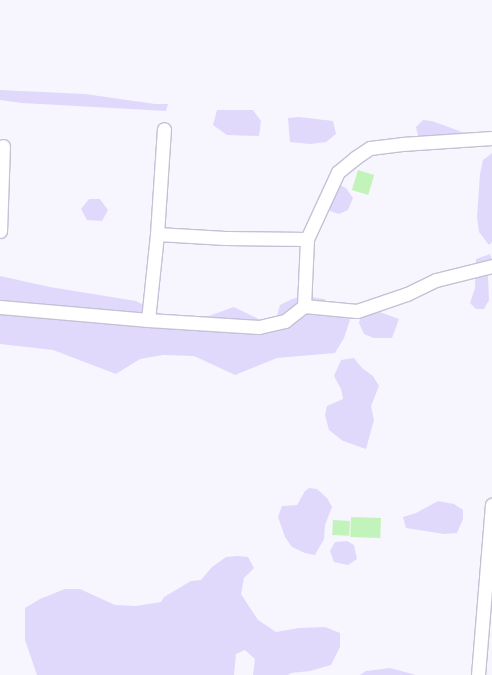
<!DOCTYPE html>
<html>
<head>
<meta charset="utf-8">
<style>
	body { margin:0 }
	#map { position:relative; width:492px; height:675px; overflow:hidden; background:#f7f6fe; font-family:Lora,serif }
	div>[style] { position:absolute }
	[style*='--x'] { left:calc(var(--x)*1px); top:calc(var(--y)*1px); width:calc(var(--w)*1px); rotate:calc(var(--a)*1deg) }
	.green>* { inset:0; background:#e0d9fc }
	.building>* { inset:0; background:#c2f3ba; transform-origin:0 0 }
	.roads { filter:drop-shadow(1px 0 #c5c1d5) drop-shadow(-1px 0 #c5c1d5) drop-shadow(0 1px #c5c1d5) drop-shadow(0 -1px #c5c1d5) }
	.minor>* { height:13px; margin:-6.5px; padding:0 6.5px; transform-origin:6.5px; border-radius:6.5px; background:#fff }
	span { translate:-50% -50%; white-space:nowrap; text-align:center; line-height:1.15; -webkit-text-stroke:3.5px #f7f6fe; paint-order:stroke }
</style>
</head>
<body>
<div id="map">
	<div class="green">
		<div style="clip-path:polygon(0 90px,85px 94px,155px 104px,168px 104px,166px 111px,22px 103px,0 100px)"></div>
		<div style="clip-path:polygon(217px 110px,253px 110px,261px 121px,259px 136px,227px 135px,213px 125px)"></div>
		<div style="clip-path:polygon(299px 117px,333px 121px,336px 134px,326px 142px,310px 144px,290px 142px,288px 118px)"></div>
		<div style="clip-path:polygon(423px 120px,432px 121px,465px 133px,465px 146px,419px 140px,416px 127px)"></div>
		<div style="clip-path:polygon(492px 153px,492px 242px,489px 245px,479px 232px,477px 217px,480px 174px,483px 160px)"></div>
		<div style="clip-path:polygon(335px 183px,346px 188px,353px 198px,348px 210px,339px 214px,330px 211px,324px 203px)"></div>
		<div style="clip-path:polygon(89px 199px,100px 199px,108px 210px,102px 221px,87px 220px,81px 209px)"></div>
		<div style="clip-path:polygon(490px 254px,492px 259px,492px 267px,488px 275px,489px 300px,484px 309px,476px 309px,470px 303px,475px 288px,476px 259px)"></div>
		<div style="clip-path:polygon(0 276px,50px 287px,136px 301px,161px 314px,189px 319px,206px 317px,234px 307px,265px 322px,275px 323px,280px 305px,292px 299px,305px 296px,324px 299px,350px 320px,344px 338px,335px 353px,277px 358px,235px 375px,194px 356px,163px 355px,140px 359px,116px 374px,53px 350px,0 344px)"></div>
		<div style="clip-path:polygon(377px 311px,399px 319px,392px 338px,374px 338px,364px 334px,359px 323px,362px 312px)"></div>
		<div style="clip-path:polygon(354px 358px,362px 368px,373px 376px,379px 386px,371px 406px,374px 420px,366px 449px,343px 441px,329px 430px,325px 415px,327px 406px,343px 399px,341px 389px,334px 376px,341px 360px)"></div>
		<div style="clip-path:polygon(309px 488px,317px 489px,327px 498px,332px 507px,325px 525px,324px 539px,315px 555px,305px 553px,292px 547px,285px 537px,278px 517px,282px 506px,297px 505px,305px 491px)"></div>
		<div style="clip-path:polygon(438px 501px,454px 504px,463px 510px,463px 519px,457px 533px,444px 534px,406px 528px,403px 517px,416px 513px)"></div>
		<div style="clip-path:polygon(347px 541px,354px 545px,357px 559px,348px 565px,334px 562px,330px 551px,335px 542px)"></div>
		<div style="clip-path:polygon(237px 556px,248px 557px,254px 568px,244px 578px,241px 594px,258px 620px,276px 632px,299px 628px,325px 627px,340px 633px,340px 647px,331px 665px,310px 671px,291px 673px,288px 675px,253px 675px,255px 659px,245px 650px,236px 654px,234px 675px,37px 675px,25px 640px,25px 608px,40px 599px,65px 589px,80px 589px,115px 605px,136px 606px,161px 602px,164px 597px,191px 581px,201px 580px,212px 567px,226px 557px)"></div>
		<div style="clip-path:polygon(390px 668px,416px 675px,360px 675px,366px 671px)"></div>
	</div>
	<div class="building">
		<div style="left:358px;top:170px;width:17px;height:21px;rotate:17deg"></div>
		<div style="left:351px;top:517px;width:30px;height:20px;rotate:2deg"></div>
		<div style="left:333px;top:520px;width:17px;height:15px;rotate:3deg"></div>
	</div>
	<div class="roads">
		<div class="minor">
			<div style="--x:0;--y:231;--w:85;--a:-88"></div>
			<div style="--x:157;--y:234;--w:68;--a:3.4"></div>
			<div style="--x:225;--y:238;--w:82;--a:0.7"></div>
			<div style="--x:304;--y:306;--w:67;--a:-87.4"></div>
			<div style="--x:307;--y:239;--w:74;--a:-65.2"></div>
			<div style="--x:338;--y:172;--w:22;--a:-39"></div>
			<div style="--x:355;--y:158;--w:18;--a:-34"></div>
			<div style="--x:370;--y:148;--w:32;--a:-7"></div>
			<div style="--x:402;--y:144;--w:90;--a:-3.8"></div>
			<div style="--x:0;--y:307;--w:149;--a:5"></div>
			<div style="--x:148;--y:320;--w:111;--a:3.6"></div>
			<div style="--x:259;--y:327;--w:27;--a:-13"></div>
			<div style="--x:285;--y:321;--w:24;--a:-38"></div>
			<div style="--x:304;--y:306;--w:53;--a:5.4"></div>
			<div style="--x:357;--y:311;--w:53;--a:-18.8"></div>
			<div style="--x:407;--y:294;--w:32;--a:-26"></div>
			<div style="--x:436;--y:280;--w:58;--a:-14"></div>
			<div style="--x:148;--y:320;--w:86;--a:-84"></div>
			<div style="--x:157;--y:234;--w:105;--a:-86.2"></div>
			<div style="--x:478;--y:675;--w:171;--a:-85.3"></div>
		</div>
	</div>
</div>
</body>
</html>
